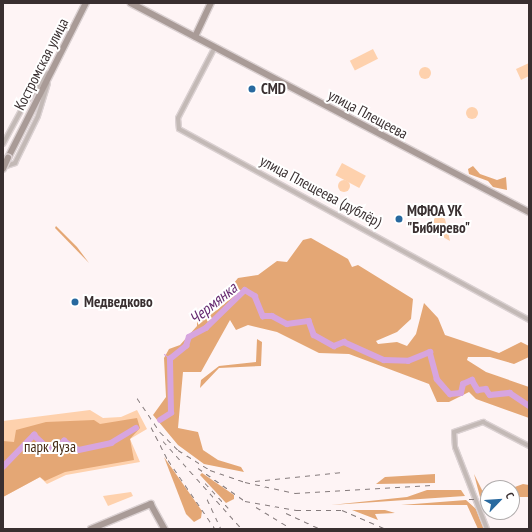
<!DOCTYPE html>
<html>
<head>
<meta charset="utf-8">
<style>
	body { margin:0 }
	#map { position:relative; width:532px; height:532px; overflow:hidden; background:#fef4f5; font-family:"PT Sans Narrow",sans-serif }
	div>[style] { position:absolute }
	[style*='--x'] { left:calc(var(--x)*1px); top:calc(var(--y)*1px); width:calc(var(--w)*1px); rotate:calc(var(--a)*1deg) }
	.green>* { inset:0; background:#fed1ad; transform-origin:0 0 }
	.round { border-radius:50% }
	.forest>* { inset:0; background:#e4a775 }
	.stream>* { height:1px; margin:-0.5px; padding:0 0.5px; transform-origin:0.5px; border-radius:0.5px; background:#d7a5df }
	.river>* { height:5.5px; margin:-2.75px; padding:0 2.75px; transform-origin:2.75px; border-radius:2.75px; background:#d7a5df }
	.roads { filter:drop-shadow(1px 0 #dbd1d2) drop-shadow(-1px 0 #dbd1d2) drop-shadow(0 1px #dbd1d2) drop-shadow(0 -1px #dbd1d2) }
	.street>* { height:4px; margin:-2px; padding:0 2px; transform-origin:2px; border-radius:2px; background:#c3b9b6 }
	.secondary>* { height:5.5px; margin:-2.75px; padding:0 2.75px; transform-origin:2.75px; border-radius:2.75px; background:#a99b97 }
	.rail>* { height:1px; margin-top:-0.5px; transform-origin:0; background:repeating-linear-gradient(90deg,#857b7c 0 5px,transparent 0 10px) }
	.bridges { filter:drop-shadow(1px 0 #dbd1d2) drop-shadow(-1px 0 #dbd1d2) drop-shadow(0 1px #dbd1d2) drop-shadow(0 -1px #dbd1d2) }
	.secondary-bridge>* { height:5.5px; margin:-2.75px; padding:0 2.75px; transform-origin:2.75px; border-radius:2.75px; background:#a99b97 }
	.dots>* { width:11px; height:11px; translate:-50% -50%; box-sizing:border-box; border:2px solid #fff; border-radius:50% }
	span { translate:-50% -50%; white-space:nowrap; text-align:center; line-height:1.15; -webkit-text-stroke:4px #fff; paint-order:stroke }
	.street-label { font-size:15px; color:#392f30 }
	.poi-label { font-size:15px; color:#392f30; font-weight:700 }
	.left { translate:0 -50%; text-align:left }
	.park-label { font-size:15px; color:#442a14 }
	.water-label { font-size:16px; color:#662a70; font-style:italic }
	.frame { position:absolute; inset:0; border:4px solid #392f30; pointer-events:none }
	.north { position:absolute; left:480px; top:480px; width:40px; height:40px; box-sizing:border-box; background:#fff; border:1px solid #b0acac; border-radius:50%; rotate:65deg; font-size:11px; font-weight:700; line-height:16px; text-align:center; color:#392f30 }
	.north::after { content:''; display:block; margin:auto; width:14px; height:18px; background:#28699f; clip-path:polygon(50% 0,100% 100%,50% 72%,0 100%) }
</style>
</head>
<body>
<div id="map">
	<div class="green">
		<div style="left:373px;top:49px;width:11px;height:26px;rotate:63deg"></div>
		<div style="clip-path:polygon(529px 63px,529px 76px,521px 80px,516px 69px)"></div>
		<div class="round" style="left:419px;top:67px;width:12px;height:12px"></div>
		<div class="round" style="left:466px;top:107px;width:12px;height:12px"></div>
		<div style="left:342px;top:163px;width:27px;height:14px;rotate:28deg"></div>
		<div class="round" style="left:338px;top:180px;width:12px;height:12px"></div>
		<div style="clip-path:polygon(437px 214px,445px 219px,450px 241px,429px 229px)"></div>
		<div style="clip-path:polygon(90px 410px,103px 418px,121px 417px,137px 410px,147px 429px,130px 439px,140px 462px,66px 475px,47px 484px,40px 477px,3px 497px,3px 421px)"></div>
		<div style="clip-path:polygon(131px 492px,133px 496px,108px 506px,103px 496px)"></div>
	</div>
	<div class="forest">
		<div style="clip-path:polygon(473px 166px,480px 174px,497px 180px,506px 177px,507px 190px,493px 187px,488px 181px,469px 174px,468px 169px)"></div>
		<div style="clip-path:polygon(56px 226px,77px 247px,89px 263px,55px 228px)"></div>
		<div style="clip-path:polygon(311px 238px,348px 259px,352px 267px,358px 265px,413px 299px,411px 319px,397px 332px,376px 341px,378px 344px,397px 342px,407px 346px,416px 334px,424px 303px,438px 318px,445px 335px,499px 353px,521px 342px,529px 346px,529px 357px,514px 364px,490px 357px,468px 357px,467px 360px,486px 372px,529px 387px,529px 418px,476px 399px,469px 392px,449px 402px,437px 402px,429px 384px,349px 354px,319px 353px,277px 332px,248px 325px,236px 330px,230px 320px,201px 372px,183px 372px,178px 428px,198px 432px,203px 450px,218px 460px,241px 467px,244px 472px,204px 464px,178px 445px,153px 415px,166px 397px,164px 358px,169px 349px,180px 345px,197px 326px,197px 316px,206px 308px,213px 309px,238px 278px,258px 275px,277px 261px,287px 262px,303px 240px)"></div>
		<div style="clip-path:polygon(257px 339px,262px 342px,261px 366px,219px 368px,200px 388px,201px 380px,219px 366px,256px 362px)"></div>
		<div style="clip-path:polygon(137px 418px,140px 428px,130px 439px,134px 460px,65px 472px,45px 481px,40px 477px,3px 497px,3px 441px,14px 442px,16px 430px,46px 422px,94px 420px,100px 424px)"></div>
		<div style="clip-path:polygon(164px 457px,202px 511px,201px 518px,194px 522px,186px 514px)"></div>
		<div style="clip-path:polygon(202px 473px,234px 495px,234px 499px,226px 503px,200px 475px)"></div>
		<div style="clip-path:polygon(435px 474px,435px 483px,376px 484px,385px 477px)"></div>
		<div style="clip-path:polygon(474px 474px,482px 490px,488px 492px,488px 502px,480px 497px)"></div>
		<div style="clip-path:polygon(523px 484px,529px 485px,529px 497px,512px 497px,512px 488px)"></div>
		<div style="clip-path:polygon(427px 490px,461px 490px,465px 496px,331px 505px,407px 497px)"></div>
		<div style="clip-path:polygon(466px 500px,476px 509px,484px 529px,478px 529px,467px 505px,401px 505px)"></div>
		<div style="clip-path:polygon(352px 510px,385px 510px,395px 513px,375px 514px,378px 520px)"></div>
	</div>
	<div class="stream">
		<div style="--x:164;--y:354;--w:8;--a:40"></div>
	</div>
	<div class="river">
		<div style="--x:160;--y:420;--w:13;--a:-32"></div>
		<div style="--x:171;--y:413;--w:54;--a:-91.1"></div>
		<div style="--x:170;--y:359;--w:21;--a:-39"></div>
		<div style="--x:186;--y:346;--w:9;--a:-72"></div>
		<div style="--x:189;--y:337;--w:19;--a:-28"></div>
		<div style="--x:206;--y:328;--w:54;--a:-44.3"></div>
		<div style="--x:245;--y:290;--w:12;--a:31"></div>
		<div style="--x:255;--y:296;--w:22;--a:68"></div>
		<div style="--x:263;--y:316;--w:9;--a:0"></div>
		<div style="--x:272;--y:316;--w:17;--a:28"></div>
		<div style="--x:287;--y:324;--w:22;--a:-8"></div>
		<div style="--x:309;--y:321;--w:15;--a:70"></div>
		<div style="--x:314;--y:335;--w:23;--a:29"></div>
		<div style="--x:334;--y:346;--w:11;--a:-22"></div>
		<div style="--x:344;--y:342;--w:44;--a:24.2"></div>
		<div style="--x:384;--y:360;--w:24;--a:2"></div>
		<div style="--x:408;--y:361;--w:24;--a:-22"></div>
		<div style="--x:430;--y:352;--w:28;--a:75"></div>
		<div style="--x:437;--y:379;--w:20;--a:49"></div>
		<div style="--x:450;--y:394;--w:11;--a:-5"></div>
		<div style="--x:461;--y:393;--w:9;--a:-77"></div>
		<div style="--x:463;--y:384;--w:10;--a:-24"></div>
		<div style="--x:472;--y:380;--w:12;--a:59"></div>
		<div style="--x:478;--y:390;--w:8;--a:-7"></div>
		<div style="--x:486;--y:389;--w:7;--a:56"></div>
		<div style="--x:490;--y:395;--w:20;--a:-6"></div>
		<div style="--x:510;--y:393;--w:23;--a:34"></div>
		<div style="--x:3;--y:467;--w:45;--a:-45.9"></div>
		<div style="--x:34;--y:435;--w:19;--a:43"></div>
		<div style="--x:48;--y:448;--w:9;--a:6"></div>
		<div style="--x:57;--y:449;--w:11;--a:-49"></div>
		<div style="--x:64;--y:441;--w:17;--a:31"></div>
		<div style="--x:79;--y:450;--w:33;--a:-12"></div>
		<div style="--x:111;--y:443;--w:29;--a:-31"></div>
	</div>
	<div class="roads">
		<div class="street">
			<div style="--x:215;--y:47;--w:80;--a:117.5"></div>
			<div style="--x:178;--y:118;--w:11;--a:85"></div>
			<div style="--x:179;--y:129;--w:399;--a:28.6"></div>
			<div style="--x:3;--y:144;--w:44;--a:-61.7"></div>
			<div style="--x:24;--y:105;--w:40;--a:-53"></div>
			<div style="--x:3;--y:167;--w:13;--a:-18"></div>
			<div style="--x:15;--y:163;--w:52;--a:-63.9"></div>
			<div style="--x:38;--y:116;--w:34;--a:-73"></div>
			<div style="--x:487;--y:529;--w:88;--a:-111.3"></div>
			<div style="--x:455;--y:447;--w:15;--a:-94"></div>
			<div style="--x:454;--y:432;--w:31;--a:-19"></div>
			<div style="--x:483;--y:422;--w:52;--a:27.6"></div>
		</div>
		<div class="secondary">
			<div style="--x:131;--y:3;--w:450;--a:27.7"></div>
			<div style="--x:195;--y:37;--w:38;--a:-65"></div>
			<div style="--x:8;--y:158;--w:174;--a:-63.3"></div>
			<div style="--x:91;--y:529;--w:65;--a:-22.6"></div>
			<div style="--x:151;--y:504;--w:29;--a:61"></div>
		</div>
	</div>
	<div class="rail">
		<div style="--x:137;--y:398;--w:41;--a:55.9"></div>
		<div style="--x:160;--y:432;--w:25;--a:45"></div>
		<div style="--x:178;--y:450;--w:38;--a:32"></div>
		<div style="--x:210;--y:470;--w:37;--a:19"></div>
		<div style="--x:245;--y:482;--w:51;--a:12.4"></div>
		<div style="--x:295;--y:493;--w:137;--a:-3.3"></div>
		<div style="--x:151;--y:427;--w:37;--a:63"></div>
		<div style="--x:168;--y:460;--w:83;--a:55.7"></div>
		<div style="--x:163;--y:441;--w:118;--a:48.1"></div>
		<div style="--x:198;--y:468;--w:57;--a:35.1"></div>
		<div style="--x:245;--y:501;--w:52;--a:10"></div>
		<div style="--x:296;--y:510;--w:46;--a:0"></div>
		<div style="--x:342;--y:510;--w:48;--a:23.4"></div>
		<div style="--x:255;--y:481;--w:88;--a:-5.8"></div>
		<div style="--x:205;--y:483;--w:34;--a:47"></div>
		<div style="--x:207;--y:499;--w:33;--a:65"></div>
		<div style="--x:469;--y:499;--w:7;--a:0"></div>
		<div style="--x:256;--y:507;--w:42;--a:31.4"></div>
		<div style="--x:286;--y:513;--w:38;--a:25"></div>
	</div>
	<div class="bridges">
		<div class="secondary-bridge">
			<div style="--x:3;--y:169;--w:12;--a:-66"></div>
		</div>
	</div>
	<div class="dots">
		<div style="left:252px;top:89px;background:#28699f"></div>
		<div style="left:399px;top:219px;background:#28699f"></div>
		<div style="left:75px;top:302px;background:#28699f"></div>
	</div>
	<div class="street-label">
		<span style="left:41px;top:64px;rotate:-63deg">Костромская улица</span>
		<span style="left:368px;top:114px;rotate:28deg">улица Плещеева</span>
		<span style="left:321px;top:191px;rotate:28deg">улица Плещеева (дублёр)</span>
	</div>
	<div class="poi-label">
		<span class="left" style="left:261px;top:89px">CMD</span>
		<span class="left" style="left:407px;top:219px">МФЮА УК<br>"Бибирево"</span>
		<span class="left" style="left:84px;top:302px">Медведково</span>
	</div>
	<div class="park-label">
		<span style="left:50px;top:447px">парк Яуза</span>
	</div>
	<div class="water-label">
		<span style="left:213px;top:303px;rotate:-39deg">Чермянка</span>
	</div>
	<div class="frame"></div>
	<div class="north">С</div>
</div>
</body>
</html>
